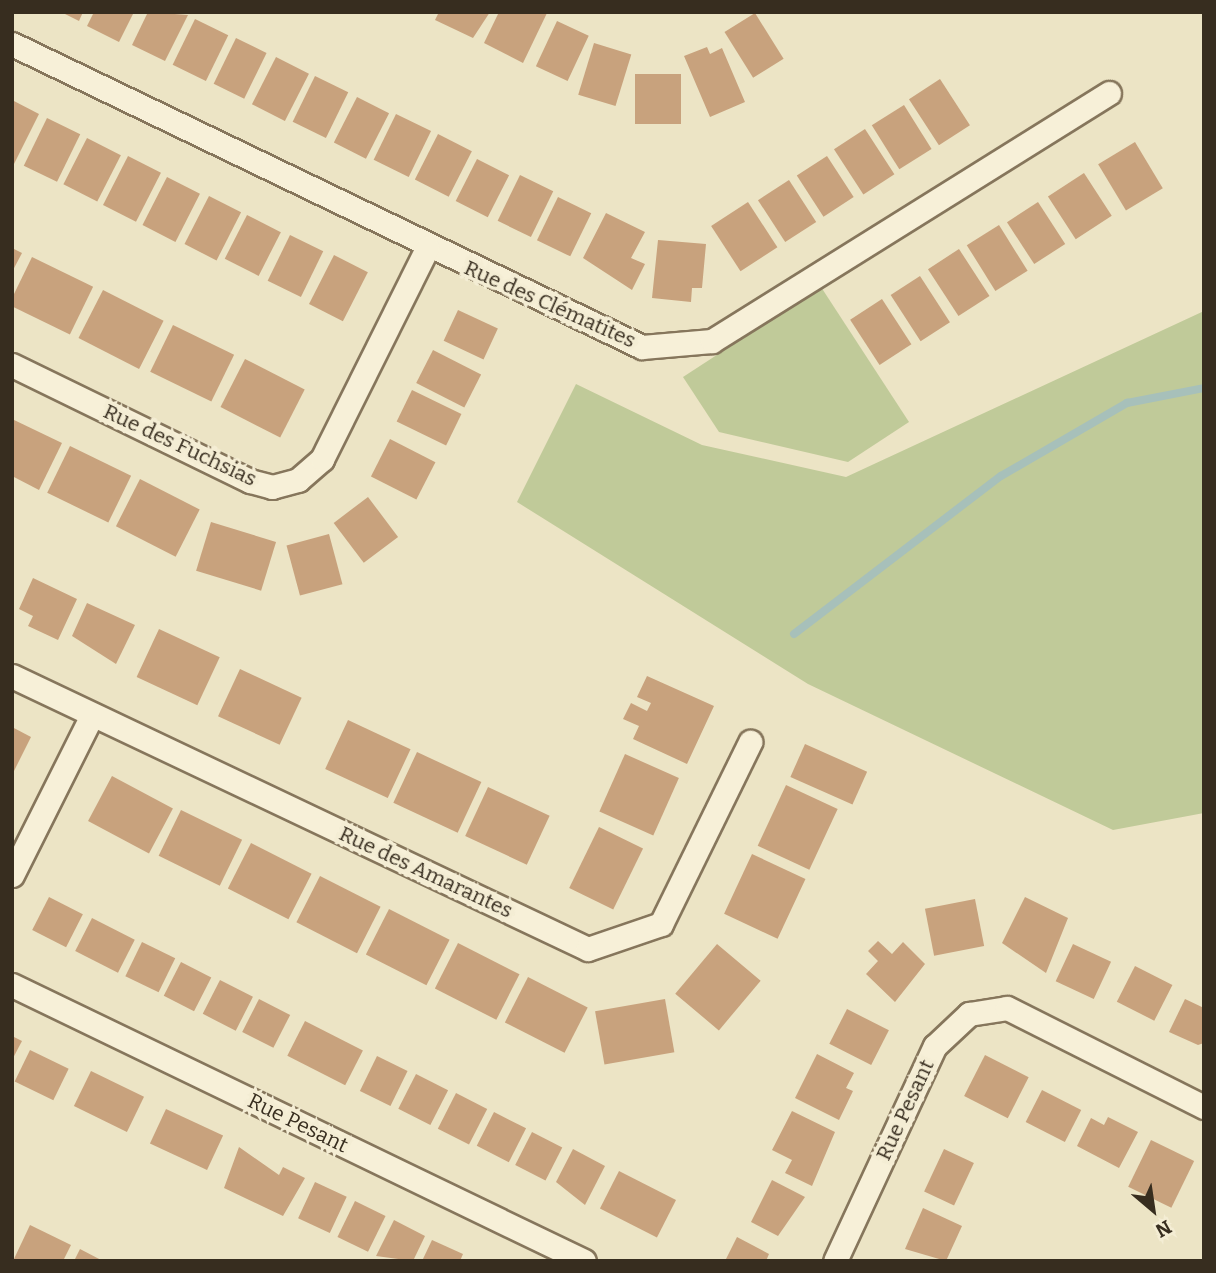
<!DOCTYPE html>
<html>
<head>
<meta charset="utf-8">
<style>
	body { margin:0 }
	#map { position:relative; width:1216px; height:1273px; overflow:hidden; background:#ece4c5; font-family:Bitter,serif }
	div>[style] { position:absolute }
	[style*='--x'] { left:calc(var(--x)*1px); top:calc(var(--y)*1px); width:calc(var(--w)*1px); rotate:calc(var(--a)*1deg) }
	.green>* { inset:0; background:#c0ca99 }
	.stream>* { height:8px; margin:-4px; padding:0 4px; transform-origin:4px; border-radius:4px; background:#a7c0ba }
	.building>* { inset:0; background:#c8a27d; transform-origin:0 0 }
	.roads { filter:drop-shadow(2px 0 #86765c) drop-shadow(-2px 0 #86765c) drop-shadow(0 2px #86765c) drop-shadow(0 -2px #86765c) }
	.minor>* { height:23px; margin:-11.5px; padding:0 11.5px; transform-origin:11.5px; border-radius:11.5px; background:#f7f0d8 }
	span { translate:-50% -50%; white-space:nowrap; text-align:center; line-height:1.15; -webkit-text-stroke:7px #f4edd4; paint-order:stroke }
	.street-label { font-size:21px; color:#372d1f }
	.frame { position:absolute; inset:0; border:14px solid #372d1f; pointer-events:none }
	.north { position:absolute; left:1118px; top:1175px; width:70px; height:70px; -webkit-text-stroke:5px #f4edd4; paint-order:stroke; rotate:151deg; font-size:19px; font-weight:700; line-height:28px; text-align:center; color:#372d1f }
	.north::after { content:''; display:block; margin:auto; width:24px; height:32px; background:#372d1f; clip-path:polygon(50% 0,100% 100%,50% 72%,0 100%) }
</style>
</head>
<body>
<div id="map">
	<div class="green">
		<div style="clip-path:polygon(821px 287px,909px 422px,848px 462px,719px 432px,683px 377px)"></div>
		<div style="clip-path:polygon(1204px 311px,1204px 813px,1113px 830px,808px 684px,517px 502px,576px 384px,702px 445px,846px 477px)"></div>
	</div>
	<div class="stream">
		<div style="--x:794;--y:634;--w:260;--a:-37.4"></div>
		<div style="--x:1001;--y:476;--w:146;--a:-30.1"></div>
		<div style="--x:1127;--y:403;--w:78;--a:-11"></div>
	</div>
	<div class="building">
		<div style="clip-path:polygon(61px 12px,83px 12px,79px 21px)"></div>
		<div style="clip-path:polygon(94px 12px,134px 12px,119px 42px,87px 26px)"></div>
		<div style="clip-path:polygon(148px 12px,188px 15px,165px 61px,132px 45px)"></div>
		<div style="clip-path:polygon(439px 12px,490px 12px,473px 38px,435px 20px)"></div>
		<div style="clip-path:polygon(499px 12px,547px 13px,523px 63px,484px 43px)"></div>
		<div style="left:755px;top:13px;width:54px;height:36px;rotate:58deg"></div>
		<div style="left:195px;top:19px;width:37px;height:51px;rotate:26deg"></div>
		<div style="left:557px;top:21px;width:35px;height:50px;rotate:25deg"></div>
		<div style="left:236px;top:38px;width:34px;height:51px;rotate:26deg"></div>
		<div style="left:594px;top:43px;width:39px;height:54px;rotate:17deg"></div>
		<div style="clip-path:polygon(707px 47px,710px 54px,722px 48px,745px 102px,710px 117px,684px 56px)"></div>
		<div style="left:276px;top:57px;width:37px;height:53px;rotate:27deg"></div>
		<div style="left:635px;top:74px;width:46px;height:50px"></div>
		<div style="left:315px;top:76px;width:37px;height:51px;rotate:26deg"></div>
		<div style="left:940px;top:79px;width:55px;height:37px;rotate:57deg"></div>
		<div style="left:357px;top:97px;width:36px;height:51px;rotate:27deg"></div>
		<div style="clip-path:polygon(12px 100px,39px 114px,14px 164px,12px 163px)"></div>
		<div style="left:904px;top:105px;width:52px;height:38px;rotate:58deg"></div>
		<div style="left:396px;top:114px;width:39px;height:51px;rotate:26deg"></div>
		<div style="left:47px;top:118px;width:37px;height:53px;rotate:26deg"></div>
		<div style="left:865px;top:129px;width:54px;height:37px;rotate:57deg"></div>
		<div style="left:438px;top:134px;width:38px;height:51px;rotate:27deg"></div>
		<div style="left:87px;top:138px;width:38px;height:52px;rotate:27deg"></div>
		<div style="left:1135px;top:142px;width:54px;height:43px;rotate:59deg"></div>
		<div style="left:128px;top:156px;width:37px;height:55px;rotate:27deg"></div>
		<div style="left:827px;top:156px;width:49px;height:36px;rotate:57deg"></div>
		<div style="left:477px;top:159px;width:36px;height:47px;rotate:27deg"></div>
		<div style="left:1084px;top:173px;width:51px;height:43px;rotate:57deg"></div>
		<div style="left:520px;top:175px;width:37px;height:51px;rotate:26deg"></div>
		<div style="left:167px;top:177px;width:37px;height:54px;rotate:27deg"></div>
		<div style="left:789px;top:180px;width:50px;height:37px;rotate:57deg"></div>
		<div style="left:209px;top:196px;width:36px;height:54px;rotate:27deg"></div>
		<div style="left:558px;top:197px;width:37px;height:48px;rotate:26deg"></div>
		<div style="left:748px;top:202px;width:54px;height:44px;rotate:57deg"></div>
		<div style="left:1038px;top:202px;width:50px;height:37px;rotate:57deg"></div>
		<div style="clip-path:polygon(606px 213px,645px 232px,631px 258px,645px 264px,632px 290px,583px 258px)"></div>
		<div style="left:247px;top:215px;width:38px;height:49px;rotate:27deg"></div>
		<div style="left:999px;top:225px;width:54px;height:38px;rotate:58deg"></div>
		<div style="left:290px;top:235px;width:37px;height:51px;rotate:26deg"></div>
		<div style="clip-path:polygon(658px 240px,706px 244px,702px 288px,692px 288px,691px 302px,652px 298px)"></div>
		<div style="clip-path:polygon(12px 248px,22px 253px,12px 272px)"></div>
		<div style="left:959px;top:249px;width:56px;height:37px;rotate:57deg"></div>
		<div style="left:334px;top:255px;width:38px;height:55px;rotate:27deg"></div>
		<div style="left:32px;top:257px;width:68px;height:53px;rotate:26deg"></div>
		<div style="left:920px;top:276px;width:55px;height:35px;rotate:57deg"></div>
		<div style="left:103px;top:290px;width:68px;height:54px;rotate:27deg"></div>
		<div style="left:882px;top:299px;width:54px;height:38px;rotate:57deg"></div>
		<div style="left:458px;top:310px;width:44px;height:34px;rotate:25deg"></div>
		<div style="left:173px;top:325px;width:68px;height:52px;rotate:26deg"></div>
		<div style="left:433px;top:350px;width:54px;height:37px;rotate:27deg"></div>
		<div style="left:245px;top:359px;width:67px;height:54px;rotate:27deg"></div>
		<div style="left:412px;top:390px;width:55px;height:35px;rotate:26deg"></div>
		<div style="clip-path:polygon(12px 419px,62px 443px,39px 490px,12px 476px)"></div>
		<div style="left:390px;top:439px;width:51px;height:42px;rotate:27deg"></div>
		<div style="left:70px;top:446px;width:68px;height:52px;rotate:26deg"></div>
		<div style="left:140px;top:479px;width:67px;height:53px;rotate:27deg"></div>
		<div style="left:368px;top:497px;width:50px;height:43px;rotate:53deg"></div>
		<div style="left:211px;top:522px;width:68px;height:51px;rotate:17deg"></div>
		<div style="left:329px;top:534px;width:52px;height:44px;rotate:75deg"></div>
		<div style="clip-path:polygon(33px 578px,77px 599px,58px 640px,28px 626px,33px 616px,19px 609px)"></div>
		<div style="clip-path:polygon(87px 603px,135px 625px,116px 664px,72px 636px)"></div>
		<div style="left:159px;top:629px;width:67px;height:53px;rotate:25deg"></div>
		<div style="left:240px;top:669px;width:68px;height:52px;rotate:25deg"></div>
		<div style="clip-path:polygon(647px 676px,714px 706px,687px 764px,633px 739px,639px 726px,623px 719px,631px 703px,647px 711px,651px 703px,637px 697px)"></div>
		<div style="left:348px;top:720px;width:69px;height:54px;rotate:25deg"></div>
		<div style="clip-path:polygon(12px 727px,31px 737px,12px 775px)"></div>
		<div style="left:805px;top:744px;width:68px;height:36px;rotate:24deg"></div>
		<div style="left:417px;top:752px;width:71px;height:56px;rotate:25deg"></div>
		<div style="left:625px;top:754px;width:59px;height:63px;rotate:24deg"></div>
		<div style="left:112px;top:776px;width:69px;height:51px;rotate:28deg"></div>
		<div style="left:786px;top:785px;width:57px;height:67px;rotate:25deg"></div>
		<div style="left:488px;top:787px;width:68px;height:54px;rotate:25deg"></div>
		<div style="left:181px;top:810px;width:68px;height:51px;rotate:26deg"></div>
		<div style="left:599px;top:827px;width:49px;height:68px;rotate:26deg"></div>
		<div style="left:251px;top:843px;width:68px;height:51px;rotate:27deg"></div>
		<div style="left:752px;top:854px;width:59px;height:66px;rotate:25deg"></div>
		<div style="left:320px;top:876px;width:68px;height:52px;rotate:27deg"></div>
		<div style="left:49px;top:897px;width:38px;height:37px;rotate:27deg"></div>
		<div style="clip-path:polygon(1025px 897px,1068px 918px,1046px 973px,1002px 943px)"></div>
		<div style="left:975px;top:899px;width:48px;height:51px;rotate:79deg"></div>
		<div style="left:389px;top:909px;width:68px;height:51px;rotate:27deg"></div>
		<div style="left:92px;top:918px;width:48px;height:37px;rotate:27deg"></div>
		<div style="clip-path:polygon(878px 941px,892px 954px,903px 942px,925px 964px,895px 1002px,866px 974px,878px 961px,868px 951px)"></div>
		<div style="left:142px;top:942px;width:37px;height:38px;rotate:26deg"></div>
		<div style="left:458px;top:943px;width:69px;height:51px;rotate:27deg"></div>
		<div style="left:717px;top:944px;width:57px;height:65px;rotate:40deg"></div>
		<div style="left:1073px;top:944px;width:42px;height:41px;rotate:25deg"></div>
		<div style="left:181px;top:962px;width:34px;height:38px;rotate:27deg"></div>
		<div style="left:1135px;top:966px;width:42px;height:40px;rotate:27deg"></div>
		<div style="left:528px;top:977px;width:67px;height:51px;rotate:27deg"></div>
		<div style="left:220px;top:980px;width:37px;height:38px;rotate:27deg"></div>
		<div style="left:259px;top:999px;width:35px;height:37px;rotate:27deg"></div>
		<div style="left:665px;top:999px;width:54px;height:71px;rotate:80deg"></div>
		<div style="clip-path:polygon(1185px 999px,1204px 1008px,1204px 1043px,1198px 1045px,1169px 1032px)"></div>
		<div style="left:847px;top:1009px;width:47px;height:39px;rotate:27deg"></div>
		<div style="left:305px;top:1021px;width:65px;height:39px;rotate:27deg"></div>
		<div style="clip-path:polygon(12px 1036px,22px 1041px,12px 1060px)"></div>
		<div style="left:30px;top:1050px;width:43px;height:35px;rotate:26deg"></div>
		<div style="clip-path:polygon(817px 1054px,854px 1073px,846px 1088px,853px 1091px,839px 1120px,795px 1098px)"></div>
		<div style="left:985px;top:1055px;width:49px;height:46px;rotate:27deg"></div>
		<div style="left:377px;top:1056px;width:34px;height:39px;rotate:26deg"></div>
		<div style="left:91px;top:1071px;width:59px;height:39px;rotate:26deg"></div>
		<div style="left:416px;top:1074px;width:36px;height:39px;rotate:27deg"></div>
		<div style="left:1042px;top:1090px;width:44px;height:36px;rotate:27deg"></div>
		<div style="left:456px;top:1093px;width:35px;height:40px;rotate:27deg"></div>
		<div style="left:166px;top:1109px;width:63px;height:38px;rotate:25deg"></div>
		<div style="clip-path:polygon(792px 1111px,835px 1132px,812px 1186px,785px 1173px,792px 1160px,772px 1150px)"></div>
		<div style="left:494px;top:1112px;width:36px;height:38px;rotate:27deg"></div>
		<div style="clip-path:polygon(1108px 1117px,1138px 1132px,1119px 1168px,1077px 1146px,1091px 1118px,1104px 1125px)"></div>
		<div style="left:532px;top:1132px;width:34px;height:37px;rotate:27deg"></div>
		<div style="left:1151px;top:1140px;width:48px;height:52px;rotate:26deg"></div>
		<div style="clip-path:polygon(239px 1147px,279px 1175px,283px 1167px,305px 1178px,283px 1216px,224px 1188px)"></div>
		<div style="clip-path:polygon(573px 1149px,605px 1166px,585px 1205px,556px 1182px)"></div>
		<div style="left:944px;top:1149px;width:33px;height:47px;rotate:25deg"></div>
		<div style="left:619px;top:1171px;width:64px;height:42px;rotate:27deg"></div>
		<div style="clip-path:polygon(772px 1180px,805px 1197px,778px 1236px,751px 1222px)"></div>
		<div style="left:315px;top:1182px;width:35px;height:40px;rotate:25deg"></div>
		<div style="left:355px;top:1201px;width:34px;height:40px;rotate:26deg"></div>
		<div style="clip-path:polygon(923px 1208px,962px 1226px,946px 1261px,905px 1249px)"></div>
		<div style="clip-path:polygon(394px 1220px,425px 1236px,413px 1261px,376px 1256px)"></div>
		<div style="clip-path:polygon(30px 1225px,71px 1245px,63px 1261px,13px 1261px)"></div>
		<div style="clip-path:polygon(737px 1237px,769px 1254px,766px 1261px,725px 1261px)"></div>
		<div style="clip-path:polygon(432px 1240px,463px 1254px,460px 1261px,422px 1261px)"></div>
		<div style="clip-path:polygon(80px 1249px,103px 1261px,74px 1261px)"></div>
	</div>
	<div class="roads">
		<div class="minor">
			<div style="--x:12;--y:44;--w:699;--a:25.69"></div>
			<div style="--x:642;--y:347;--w:70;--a:-4.9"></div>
			<div style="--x:712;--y:341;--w:468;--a:-32"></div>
			<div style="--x:12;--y:365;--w:265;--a:26"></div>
			<div style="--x:250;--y:481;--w:23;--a:15"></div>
			<div style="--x:272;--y:487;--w:27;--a:-15"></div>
			<div style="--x:298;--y:480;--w:32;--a:-41"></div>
			<div style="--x:322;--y:459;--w:236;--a:-63.5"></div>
			<div style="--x:12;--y:676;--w:637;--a:25.36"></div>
			<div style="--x:588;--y:949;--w:77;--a:-18.9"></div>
			<div style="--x:661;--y:924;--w:203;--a:-63.9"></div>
			<div style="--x:12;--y:875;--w:179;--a:-63.4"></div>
			<div style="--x:12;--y:985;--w:635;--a:25.76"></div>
			<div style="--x:835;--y:1261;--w:237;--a:-65.1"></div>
			<div style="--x:935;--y:1046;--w:47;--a:-43.3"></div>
			<div style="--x:969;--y:1014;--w:38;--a:-9"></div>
			<div style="--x:1007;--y:1008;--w:220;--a:26.7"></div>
		</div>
	</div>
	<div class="street-label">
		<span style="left:550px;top:304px;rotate:24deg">Rue des Clématites</span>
		<span style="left:180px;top:445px;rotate:25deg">Rue des Fuchsias</span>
		<span style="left:426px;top:872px;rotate:25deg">Rue des Amarantes</span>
		<span style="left:905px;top:1110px;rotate:-65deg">Rue Pesant</span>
		<span style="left:298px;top:1123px;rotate:26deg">Rue Pesant</span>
	</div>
	<div class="frame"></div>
	<div class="north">N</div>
</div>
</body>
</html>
